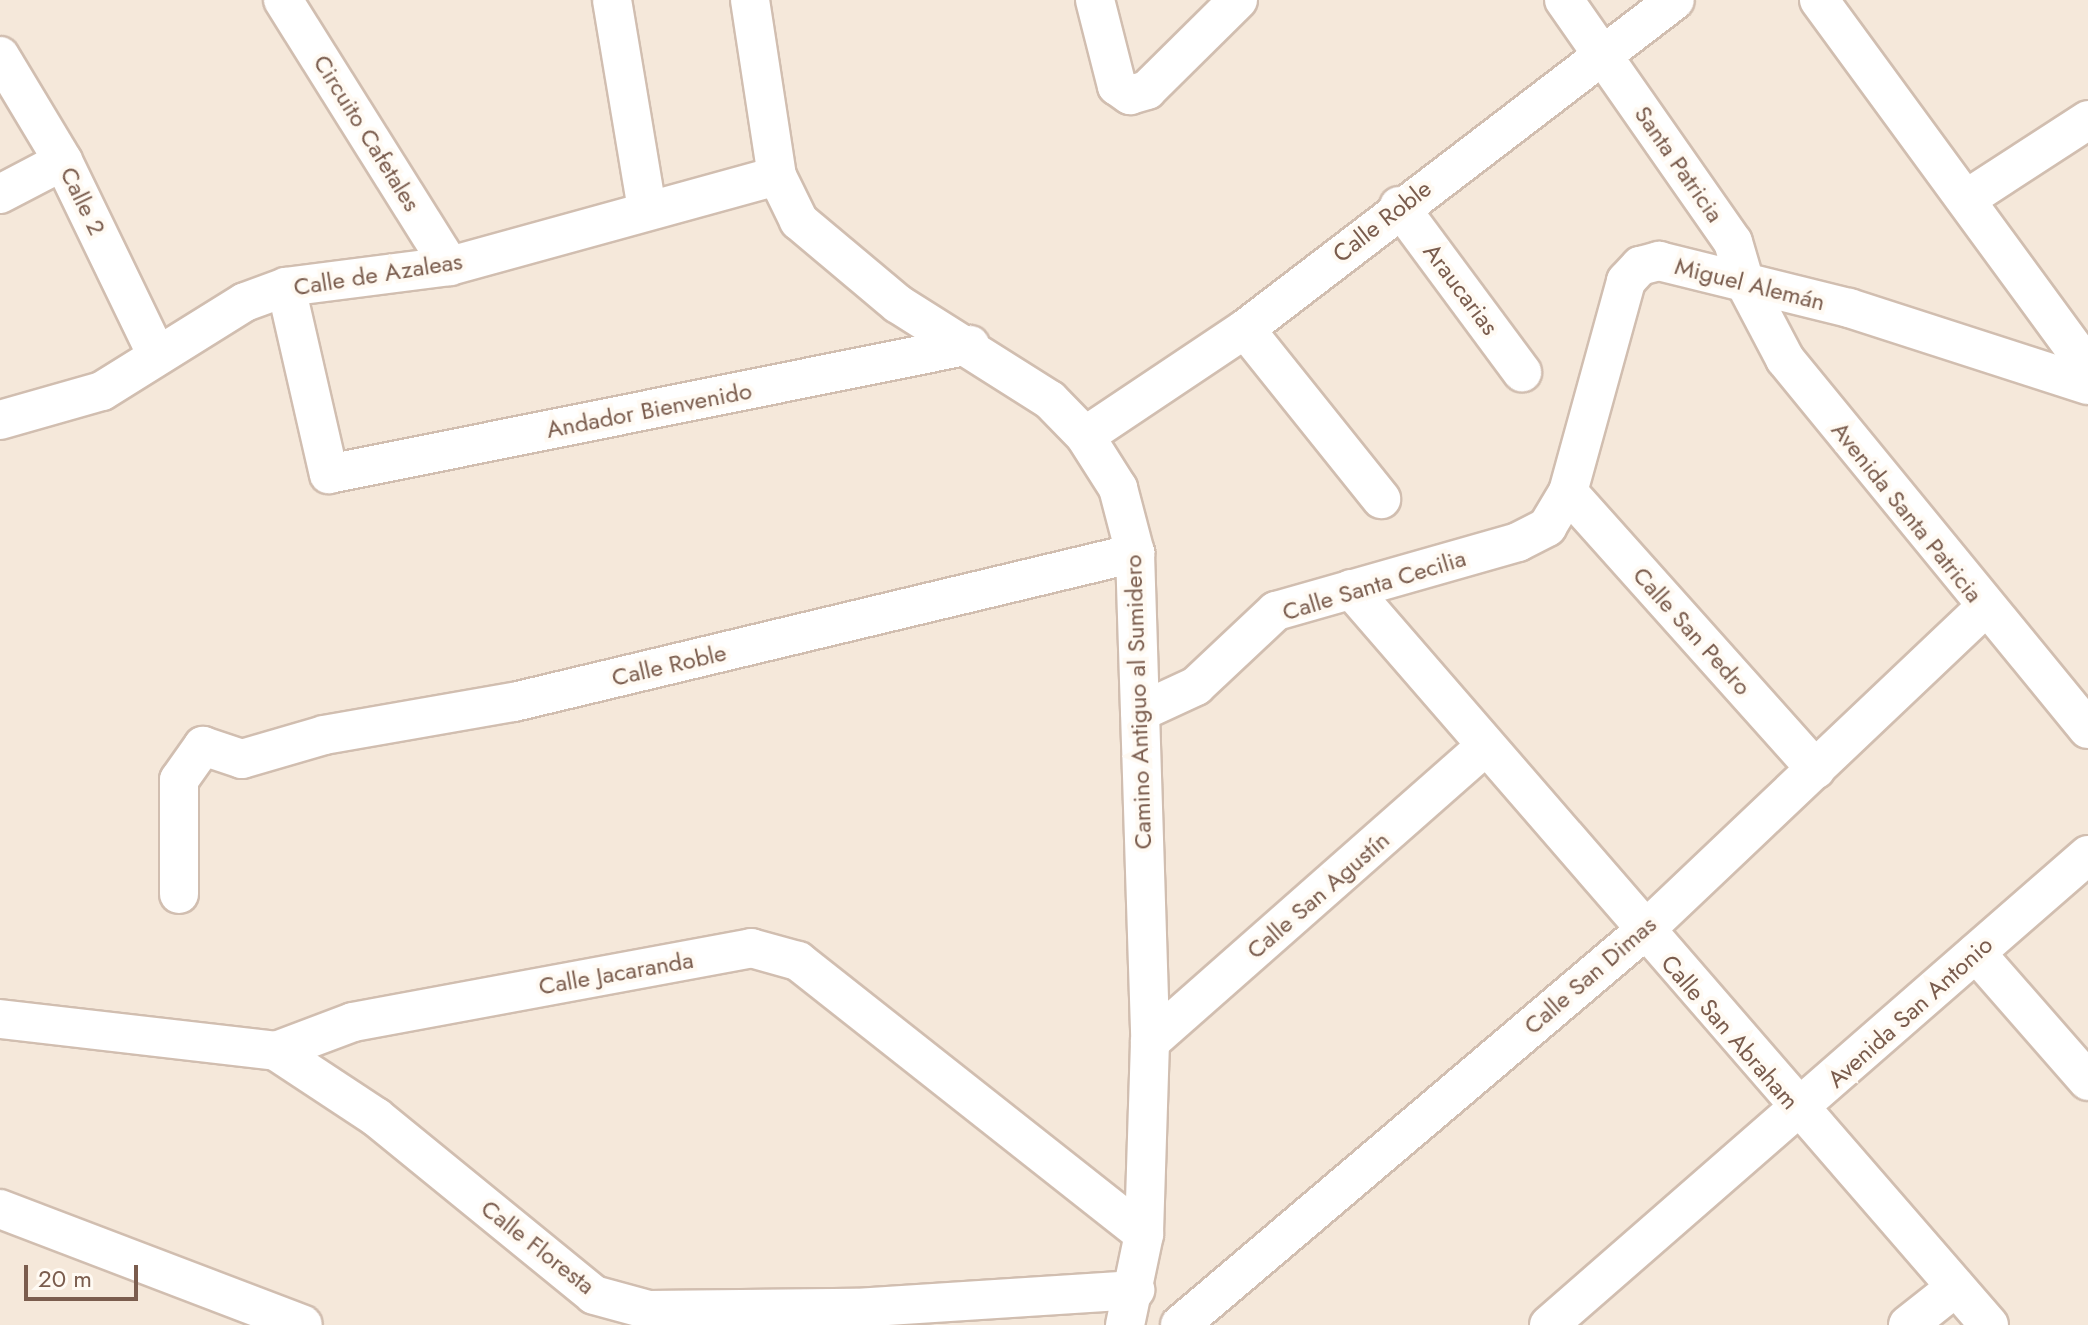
<!DOCTYPE html>
<html>
<head>
<meta charset="utf-8">
<style>
	body { margin:0 }
	#map { position:relative; width:2088px; height:1325px; overflow:hidden; background:#fdf6ec; font-family:Jost,sans-serif }
	div>[style] { position:absolute }
	[style*='--x'] { left:calc(var(--x)*1px); top:calc(var(--y)*1px); width:calc(var(--w)*1px); rotate:calc(var(--a)*1deg) }
	.residential>* { inset:0; background:#f5e8da; transform-origin:0 0 }
	.roads { filter:drop-shadow(2px 0 #d1beb0) drop-shadow(-2px 0 #d1beb0) drop-shadow(0 2px #d1beb0) drop-shadow(0 -2px #d1beb0) }
	.minor>* { height:38px; margin:-19px; padding:0 19px; transform-origin:19px; border-radius:19px; background:#fff }
	span { translate:-50% -50%; white-space:nowrap; text-align:center; line-height:1.15; -webkit-text-stroke:8px #fffaf3; paint-order:stroke }
	.street-label { font-size:24px; color:#7a5c4d }
	.scale { position:absolute; left:24px; top:1265px; width:114px; height:36px; box-sizing:border-box; border:4px solid #7a5c4d; border-top:0; padding-left:10px; font-size:24px; line-height:28px; white-space:nowrap; color:#7a5c4d; -webkit-text-stroke:6px #fffaf3; paint-order:stroke }
</style>
</head>
<body>
<div id="map">
	<div class="residential">
		<div style="left:0;top:0;width:2088px;height:1325px"></div>
	</div>
	<div class="roads">
		<div class="minor">
			<div style="--x:283;--y:0;--w:314;--a:57.9"></div>
			<div style="--x:612;--y:0;--w:213;--a:80.5"></div>
			<div style="--x:750;--y:0;--w:178;--a:81.3"></div>
			<div style="--x:777;--y:176;--w:50;--a:63.9"></div>
			<div style="--x:799;--y:221;--w:129;--a:40"></div>
			<div style="--x:898;--y:304;--w:180;--a:32.3"></div>
			<div style="--x:1050;--y:400;--w:50;--a:45.8"></div>
			<div style="--x:1085;--y:436;--w:62;--a:57.6"></div>
			<div style="--x:1118;--y:488;--w:67;--a:75.3"></div>
			<div style="--x:1135;--y:553;--w:489;--a:88.2"></div>
			<div style="--x:1150;--y:1042;--w:192;--a:91.8"></div>
			<div style="--x:1144;--y:1234;--w:93;--a:101.8"></div>
			<div style="--x:1095;--y:0;--w:89;--a:75.7"></div>
			<div style="--x:1117;--y:86;--w:16;--a:35"></div>
			<div style="--x:1130;--y:95;--w:18;--a:-16"></div>
			<div style="--x:1147;--y:90;--w:128;--a:-44.7"></div>
			<div style="--x:1564;--y:0;--w:295;--a:55.1"></div>
			<div style="--x:1733;--y:242;--w:43;--a:73.7"></div>
			<div style="--x:1745;--y:283;--w:86;--a:62.2"></div>
			<div style="--x:1785;--y:359;--w:478;--a:50.7"></div>
			<div style="--x:1819;--y:0;--w:455;--a:53.8"></div>
			<div style="--x:0;--y:56;--w:122;--a:59"></div>
			<div style="--x:63;--y:161;--w:213;--a:64.2"></div>
			<div style="--x:0;--y:194;--w:71;--a:-27.6"></div>
			<div style="--x:1968;--y:198;--w:143;--a:-33"></div>
			<div style="--x:1399;--y:206;--w:207;--a:53.5"></div>
			<div style="--x:286;--y:287;--w:192;--a:77.1"></div>
			<div style="--x:329;--y:474;--w:654;--a:-11.38"></div>
			<div style="--x:1245;--y:329;--w:218;--a:51.3"></div>
			<div style="--x:0;--y:420;--w:106;--a:-15.9"></div>
			<div style="--x:102;--y:391;--w:168;--a:-31.9"></div>
			<div style="--x:245;--y:302;--w:44;--a:-20.1"></div>
			<div style="--x:286;--y:287;--w:165;--a:-7.3"></div>
			<div style="--x:450;--y:266;--w:339;--a:-15.4"></div>
			<div style="--x:1085;--y:436;--w:192;--a:-33.8"></div>
			<div style="--x:1245;--y:329;--w:541;--a:-37.42"></div>
			<div style="--x:1568;--y:492;--w:372;--a:48.2"></div>
			<div style="--x:1351;--y:589;--w:974;--a:49.08"></div>
			<div style="--x:1140;--y:712;--w:62;--a:-24.9"></div>
			<div style="--x:1196;--y:686;--w:110;--a:-43.2"></div>
			<div style="--x:1276;--y:611;--w:252;--a:-15.9"></div>
			<div style="--x:1518;--y:542;--w:33;--a:-27"></div>
			<div style="--x:1547;--y:527;--w:41;--a:-59"></div>
			<div style="--x:1568;--y:492;--w:219;--a:-74.6"></div>
			<div style="--x:1626;--y:281;--w:21;--a:-47"></div>
			<div style="--x:1640;--y:266;--w:20;--a:-15"></div>
			<div style="--x:1659;--y:261;--w:196;--a:13.9"></div>
			<div style="--x:1849;--y:308;--w:251;--a:17.9"></div>
			<div style="--x:179;--y:894;--w:114;--a:-90"></div>
			<div style="--x:179;--y:780;--w:42;--a:-54.8"></div>
			<div style="--x:203;--y:746;--w:41;--a:18.4"></div>
			<div style="--x:242;--y:759;--w:85;--a:-16.3"></div>
			<div style="--x:324;--y:735;--w:193;--a:-9.9"></div>
			<div style="--x:514;--y:702;--w:639;--a:-13.49"></div>
			<div style="--x:1976;--y:953;--w:170;--a:48.8"></div>
			<div style="--x:0;--y:1019;--w:278;--a:6.6"></div>
			<div style="--x:276;--y:1051;--w:82;--a:-20.6"></div>
			<div style="--x:353;--y:1022;--w:405;--a:-10.5"></div>
			<div style="--x:751;--y:948;--w:49;--a:15.5"></div>
			<div style="--x:798;--y:961;--w:441;--a:38.3"></div>
			<div style="--x:1150;--y:1042;--w:446;--a:-41.4"></div>
			<div style="--x:276;--y:1051;--w:120;--a:33.4"></div>
			<div style="--x:376;--y:1117;--w:281;--a:39.2"></div>
			<div style="--x:594;--y:1295;--w:57;--a:15.3"></div>
			<div style="--x:649;--y:1310;--w:207;--a:-0.6"></div>
			<div style="--x:856;--y:1308;--w:280;--a:-3.7"></div>
			<div style="--x:0;--y:1209;--w:324;--a:20.9"></div>
			<div style="--x:1180;--y:1325;--w:607;--a:-40.32"></div>
			<div style="--x:1643;--y:932;--w:470;--a:-43.5"></div>
			<div style="--x:1549;--y:1325;--w:715;--a:-41.09"></div>
			<div style="--x:1908;--y:1325;--w:61;--a:-38.4"></div>
		</div>
	</div>
	<div class="street-label">
		<span style="left:367px;top:133px;rotate:58deg">Circuito Cafetales</span>
		<span style="left:1679px;top:164px;rotate:55deg">Santa Patricia</span>
		<span style="left:83px;top:201px;rotate:64deg">Calle 2</span>
		<span style="left:1382px;top:221px;rotate:-38deg">Calle Roble</span>
		<span style="left:378px;top:274px;rotate:-9deg">Calle de Azaleas</span>
		<span style="left:1750px;top:284px;rotate:14deg">Miguel Alemán</span>
		<span style="left:1461px;top:289px;rotate:53deg">Araucarias</span>
		<span style="left:649px;top:410px;rotate:-11deg">Andador Bienvenido</span>
		<span style="left:1907px;top:512px;rotate:51deg">Avenida Santa Patricia</span>
		<span style="left:1374px;top:585px;rotate:-17deg">Calle Santa Cecilia</span>
		<span style="left:1692px;top:631px;rotate:48deg">Calle San Pedro</span>
		<span style="left:669px;top:665px;rotate:-13deg">Calle Roble</span>
		<span style="left:1138px;top:702px;rotate:-92deg">Camino Antiguo al Sumidero</span>
		<span style="left:1318px;top:895px;rotate:-41deg">Calle San Agustín</span>
		<span style="left:616px;top:973px;rotate:-10deg">Calle Jacaranda</span>
		<span style="left:1590px;top:975px;rotate:-41deg">Calle San Dimas</span>
		<span style="left:1910px;top:1012px;rotate:-42deg">Avenida San Antonio</span>
		<span style="left:1730px;top:1032px;rotate:49deg">Calle San Abraham</span>
		<span style="left:538px;top:1247px;rotate:38deg">Calle Floresta</span>
	</div>
	<div class="scale">20 m</div>
</div>
</body>
</html>
